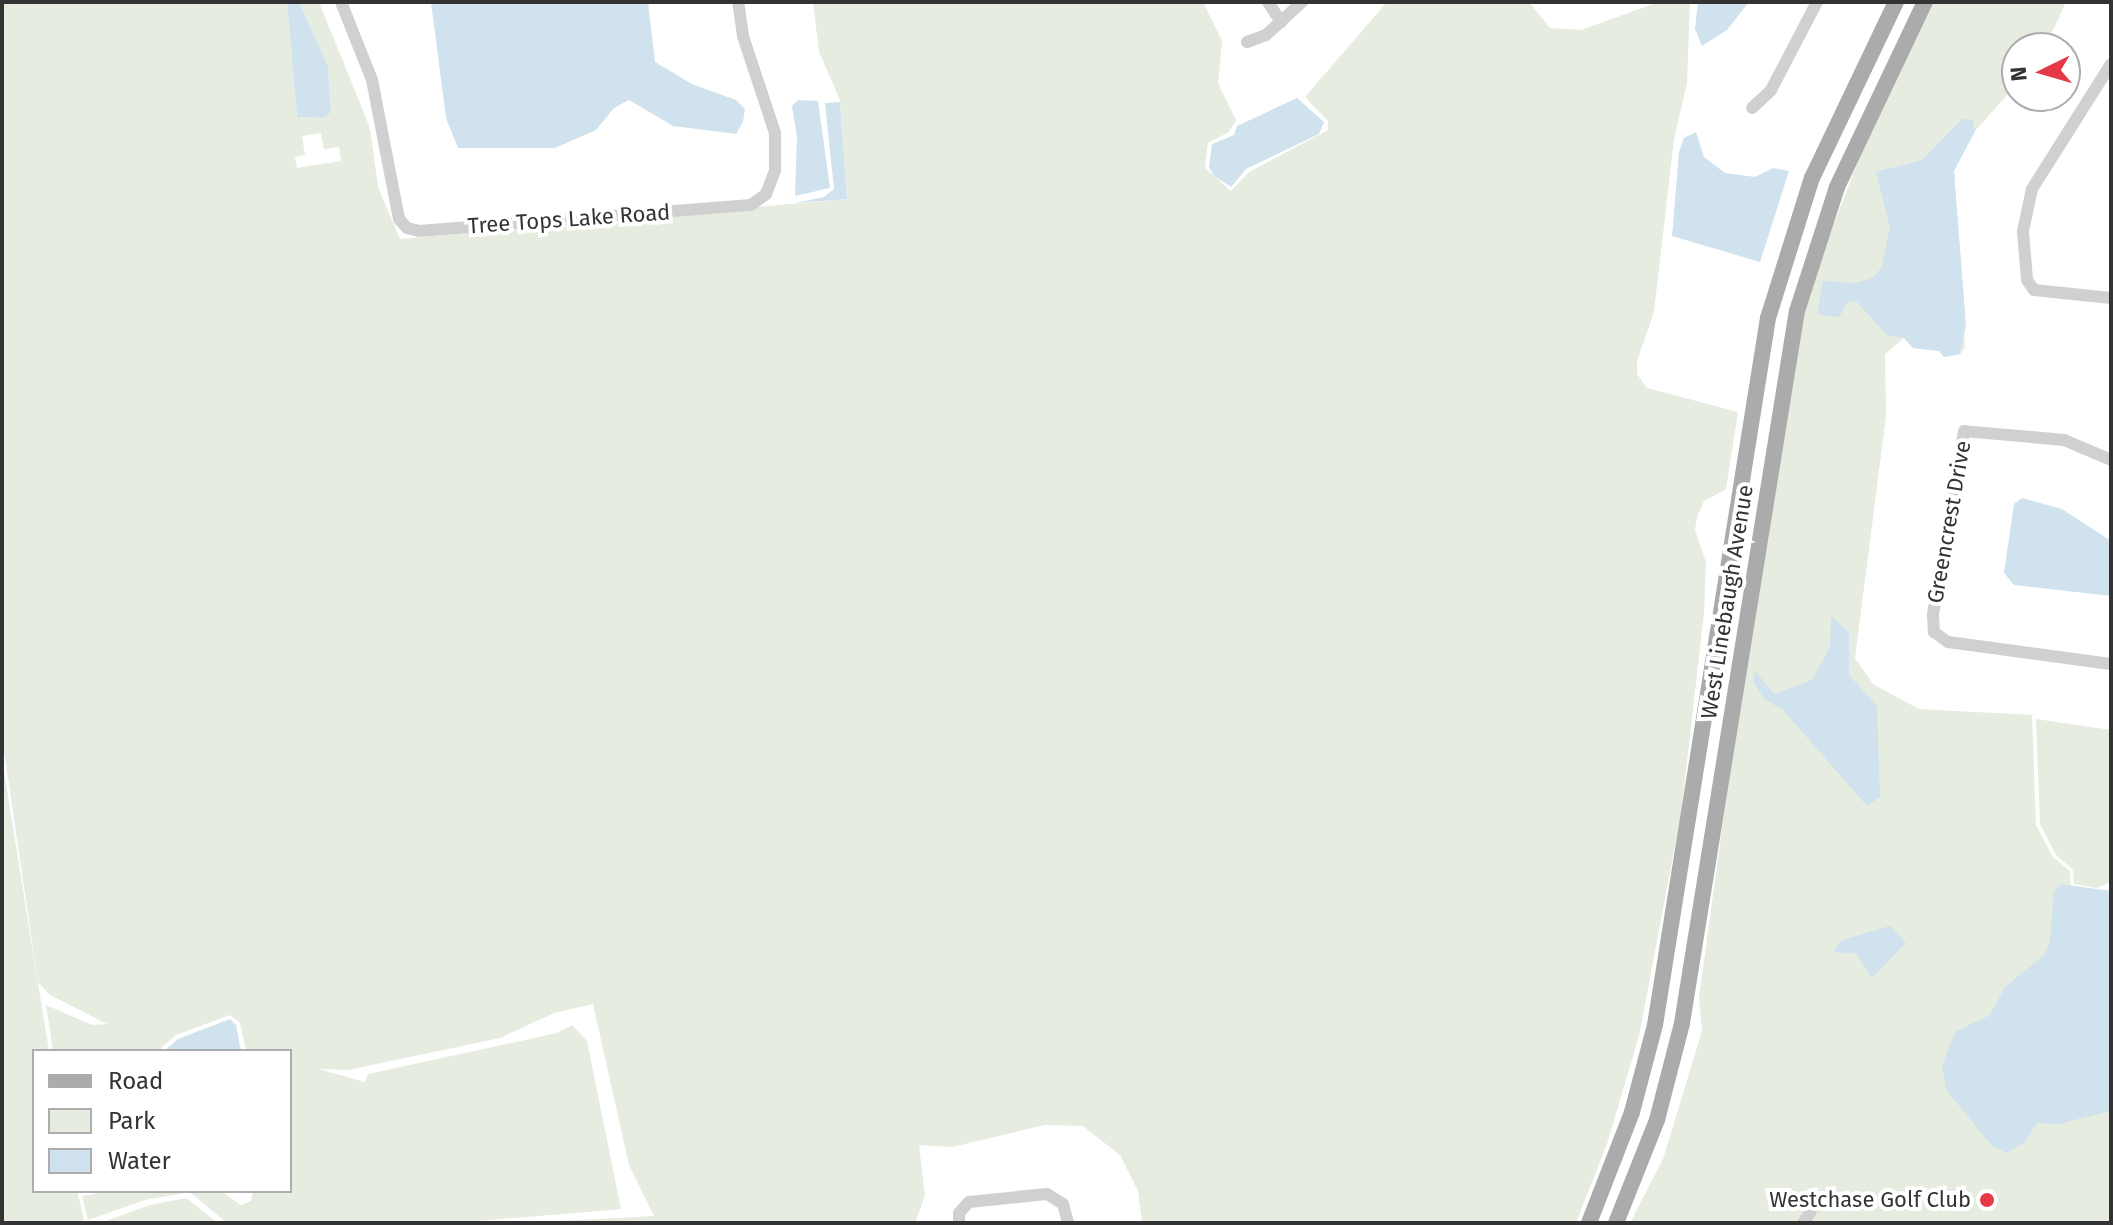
<!DOCTYPE html>
<html>
<head>
<meta charset="utf-8">
<style>
	body { margin:0 }
	#map { position:relative; width:2113px; height:1225px; overflow:hidden; background:#fff; font-family:"Fira Sans",sans-serif }
	div>[style] { position:absolute }
	[style*='--x'] { left:calc(var(--x)*1px); top:calc(var(--y)*1px); width:calc(var(--w)*1px); rotate:calc(var(--a)*1deg) }
	.green>* { inset:0; background:#e6ecdf }
	.water>* { inset:0; background:#cfe2ee }
	.minor>* { height:12px; margin:-6px; padding:0 6px; transform-origin:6px; border-radius:6px; background:#d0d0d0 }
	.major>* { height:16px; margin:-8px; padding:0 8px; transform-origin:8px; border-radius:8px; background:#ababab }
	.dots>* { width:22px; height:22px; translate:-50% -50%; box-sizing:border-box; border:4px solid #fff; border-radius:50% }
	span { translate:-50% -50%; white-space:nowrap; text-align:center; line-height:1.15; -webkit-text-stroke:8px #fff; paint-order:stroke }
	.street-label { font-size:22px; color:#333 }
	.poi-label { font-size:22px; color:#333 }
	.right { translate:-100% -50%; text-align:right }
	.frame { position:absolute; inset:0; border:4px solid #333; pointer-events:none }
	.legend { position:absolute; left:32px; top:1049px; width:260px; height:144px; box-sizing:border-box; background:#fff; border:2px solid #adadad; margin:0; padding:10px 14px; list-style:none; font-size:24px; color:#333 }
	.legend li { display:flex; align-items:center; gap:16px; height:40px }
	.legend b { width:40px; border:2px solid #adadad }
	.north { position:absolute; left:2001px; top:32px; width:80px; height:80px; box-sizing:border-box; background:#fff; border:2px solid #adadad; border-radius:50%; rotate:265deg; font-size:22px; font-weight:700; line-height:32px; text-align:center; color:#333 }
	.north::after { content:''; display:block; margin:auto; width:28px; height:36px; background:#e63946; clip-path:polygon(50% 0,100% 100%,50% 72%,0 100%) }
</style>
</head>
<body>
<div id="map">
	<div class="green">
		<div style="clip-path:polygon(evenodd,2px 2px,287px 2px,297px 117px,324px 118px,331px 112px,328px 66px,299px 2px,319px 2px,370px 128px,378px 187px,400px 239px,847px 199px,840px 100px,819px 52px,813px 2px,1203px 2px,1222px 41px,1218px 83px,1236px 120px,1229px 132px,1208px 143px,1205px 168px,1231px 191px,1249px 172px,1328px 130px,1328px 121px,1305px 97px,1387px 2px,1529px 2px,1550px 28px,1581px 30px,1659px 2px,1690px 2px,1687px 83px,1674px 139px,1654px 312px,1637px 361px,1637px 374px,1647px 388px,1738px 412px,1726px 489px,1704px 501px,1697px 517px,1695px 530px,1706px 562px,1704px 613px,1681px 814px,1639px 1036px,1607px 1144px,1576px 1223px,1142px 1223px,1138px 1191px,1120px 1155px,1083px 1126px,1045px 1125px,952px 1147px,919px 1145px,925px 1196px,915px 1223px,522px 1223px,654px 1216px,629px 1165px,593px 1004px,554px 1013px,500px 1038px,348px 1070px,318px 1069px,365px 1082px,368px 1074px,557px 1033px,572px 1025px,587px 1041px,621px 1209px,455px 1223px,227px 1223px,190px 1192px,145px 1200px,88px 1220px,82px 1196px,111px 1191px,221px 1191px,241px 1205px,251px 1201px,253px 1191px,290px 1191px,290px 1051px,246px 1051px,240px 1023px,230px 1015px,176px 1035px,158px 1051px,53px 1051px,46px 1005px,92px 1025px,107px 1024px,50px 995px,38px 982px,2px 737px,2px 2px,321px 133px,324px 149px,339px 147px,341px 161px,297px 168px,295px 157px,305px 155px,302px 136px,321px 133px)"></div>
		<div style="clip-path:polygon(evenodd,1933px 2px,2066px 2px,2045px 48px,2017px 48px,2017px 84px,1975px 131px,1954px 171px,1965px 347px,1960px 354px,1944px 357px,1939px 351px,1913px 348px,1904px 338px,1885px 354px,1886px 416px,1855px 658px,1873px 684px,1919px 709px,2032px 715px,2036px 825px,2053px 857px,2070px 871px,2071px 887px,2111px 891px,2111px 1223px,1630px 1223px,1663px 1159px,1702px 1031px,1699px 997px,1729px 778px,1794px 359px,1811px 283px,1872px 125px,1933px 2px,1861px 936px,1906px 943px,1872px 977px,1856px 954px,1833px 952px,1842px 940px,1861px 936px)"></div>
		<div style="clip-path:polygon(2036px 719px,2111px 730px,2111px 882px,2097px 888px,2074px 884px,2073px 870px,2056px 855px,2040px 824px)"></div>
		<div style="clip-path:polygon(2px 759px,49px 1051px,34px 1051px,34px 1191px,77px 1191px,84px 1219px,80px 1223px,2px 1223px)"></div>
		<div style="clip-path:polygon(186px 1198px,218px 1223px,100px 1223px,150px 1205px)"></div>
	</div>
	<div class="water">
		<div style="clip-path:polygon(287px 2px,299px 2px,328px 66px,331px 112px,324px 118px,297px 117px)"></div>
		<div style="clip-path:polygon(431px 2px,648px 2px,655px 62px,692px 84px,736px 100px,745px 109px,743px 122px,736px 134px,673px 126px,629px 100px,614px 108px,596px 130px,555px 148px,458px 148px,446px 118px)"></div>
		<div style="clip-path:polygon(1698px 2px,1749px 2px,1727px 30px,1702px 46px,1695px 29px)"></div>
		<div style="clip-path:polygon(1297px 98px,1324px 122px,1319px 134px,1246px 169px,1231px 187px,1214px 176px,1209px 167px,1212px 144px,1234px 135px,1237px 126px)"></div>
		<div style="clip-path:polygon(818px 101px,830px 188px,795px 196px,797px 137px,792px 106px,798px 100px)"></div>
		<div style="clip-path:polygon(840px 102px,847px 199px,795px 203px,824px 197px,834px 189px,825px 103px)"></div>
		<div style="clip-path:polygon(1962px 119px,1973px 120px,1975px 131px,1954px 171px,1966px 325px,1960px 354px,1944px 357px,1939px 351px,1913px 348px,1904px 338px,1887px 335px,1856px 301px,1848px 302px,1839px 317px,1817px 314px,1823px 281px,1856px 283px,1873px 278px,1882px 267px,1890px 227px,1876px 172px,1922px 160px)"></div>
		<div style="clip-path:polygon(1696px 132px,1704px 157px,1725px 173px,1755px 177px,1773px 168px,1789px 171px,1760px 262px,1672px 236px,1679px 152px,1684px 138px)"></div>
		<div style="clip-path:polygon(2022px 498px,2062px 509px,2111px 541px,2111px 596px,2014px 585px,2004px 573px,2014px 504px)"></div>
		<div style="clip-path:polygon(1831px 616px,1849px 632px,1849px 675px,1877px 706px,1880px 797px,1867px 806px,1783px 710px,1764px 699px,1753px 681px,1755px 671px,1774px 694px,1812px 680px,1830px 647px)"></div>
		<div style="clip-path:polygon(2061px 884px,2111px 891px,2111px 1111px,2058px 1124px,2037px 1123px,2024px 1143px,2006px 1153px,1991px 1145px,1957px 1103px,1946px 1089px,1942px 1066px,1955px 1032px,1990px 1015px,2005px 987px,2044px 955px,2050px 941px,2054px 891px)"></div>
		<div style="clip-path:polygon(1890px 926px,1906px 943px,1872px 978px,1856px 954px,1833px 952px,1842px 940px)"></div>
		<div style="clip-path:polygon(230px 1019px,236px 1025px,241px 1051px,164px 1051px,178px 1039px)"></div>
	</div>
	<div class="minor">
		<div style="--x:341;--y:2;--w:84;--a:68.3"></div>
		<div style="--x:372;--y:80;--w:142;--a:79"></div>
		<div style="--x:399;--y:219;--w:12;--a:48"></div>
		<div style="--x:407;--y:228;--w:12;--a:14"></div>
		<div style="--x:419;--y:231;--w:333;--a:-4.5"></div>
		<div style="--x:751;--y:205;--w:19;--a:-36"></div>
		<div style="--x:766;--y:194;--w:25;--a:-69"></div>
		<div style="--x:775;--y:171;--w:38;--a:-90"></div>
		<div style="--x:775;--y:133;--w:102;--a:-108.3"></div>
		<div style="--x:743;--y:36;--w:34;--a:-98"></div>
		<div style="--x:1268;--y:2;--w:24;--a:57"></div>
		<div style="--x:1247;--y:42;--w:20;--a:-20"></div>
		<div style="--x:1266;--y:35;--w:49;--a:-42.5"></div>
		<div style="--x:2111;--y:64;--w:148;--a:122.3"></div>
		<div style="--x:2032;--y:189;--w:43;--a:102.1"></div>
		<div style="--x:2023;--y:231;--w:49;--a:85.3"></div>
		<div style="--x:2027;--y:280;--w:12;--a:55"></div>
		<div style="--x:2034;--y:290;--w:77;--a:5.9"></div>
		<div style="--x:1752;--y:108;--w:26;--a:-43"></div>
		<div style="--x:1771;--y:90;--w:99;--a:-62.4"></div>
		<div style="--x:2111;--y:460;--w:51;--a:-156.9"></div>
		<div style="--x:2064;--y:440;--w:100;--a:-174.9"></div>
		<div style="--x:1964;--y:431;--w:187;--a:99.6"></div>
		<div style="--x:1933;--y:615;--w:17;--a:87"></div>
		<div style="--x:1934;--y:632;--w:17;--a:36"></div>
		<div style="--x:1948;--y:642;--w:164;--a:7.7"></div>
		<div style="--x:959;--y:1223;--w:10;--a:-90"></div>
		<div style="--x:959;--y:1213;--w:15;--a:-48"></div>
		<div style="--x:969;--y:1202;--w:78;--a:-5.9"></div>
		<div style="--x:1047;--y:1194;--w:19;--a:32"></div>
		<div style="--x:1063;--y:1204;--w:20;--a:75"></div>
		<div style="--x:1803;--y:1223;--w:14;--a:-56"></div>
	</div>
	<div class="major">
		<div style="--x:1589;--y:1223;--w:119;--a:-68.8"></div>
		<div style="--x:1632;--y:1112;--w:90;--a:-75.2"></div>
		<div style="--x:1655;--y:1025;--w:716;--a:-80.92"></div>
		<div style="--x:1768;--y:318;--w:147;--a:-72.6"></div>
		<div style="--x:1812;--y:178;--w:195;--a:-64.5"></div>
		<div style="--x:1616;--y:1223;--w:111;--a:-68.3"></div>
		<div style="--x:1657;--y:1120;--w:100;--a:-75.5"></div>
		<div style="--x:1682;--y:1023;--w:721;--a:-80.83"></div>
		<div style="--x:1797;--y:311;--w:130;--a:-72.1"></div>
		<div style="--x:1837;--y:187;--w:205;--a:-64.6"></div>
	</div>
	<div class="dots">
		<div style="left:1987px;top:1200px;background:#e63946"></div>
	</div>
	<div class="street-label">
		<span style="left:569px;top:219px;rotate:-4deg">Tree Tops Lake Road</span>
		<span style="left:1949px;top:522px;rotate:-80deg">Greencrest Drive</span>
		<span style="left:1727px;top:602px;rotate:-81deg">West Linebaugh Avenue</span>
	</div>
	<div class="poi-label">
		<span class="right" style="left:1971px;top:1200px">Westchase Golf Club</span>
	</div>
	<div class="frame"></div>
	<ul class="legend">
	<li><b style="height:10px;background:#ababab"></b>Road</li>
	<li><b style="height:22px;background:#e6ecdf"></b>Park</li>
	<li><b style="height:22px;background:#cfe2ee"></b>Water</li>
	</ul>
	<div class="north">N</div>
</div>
</body>
</html>
